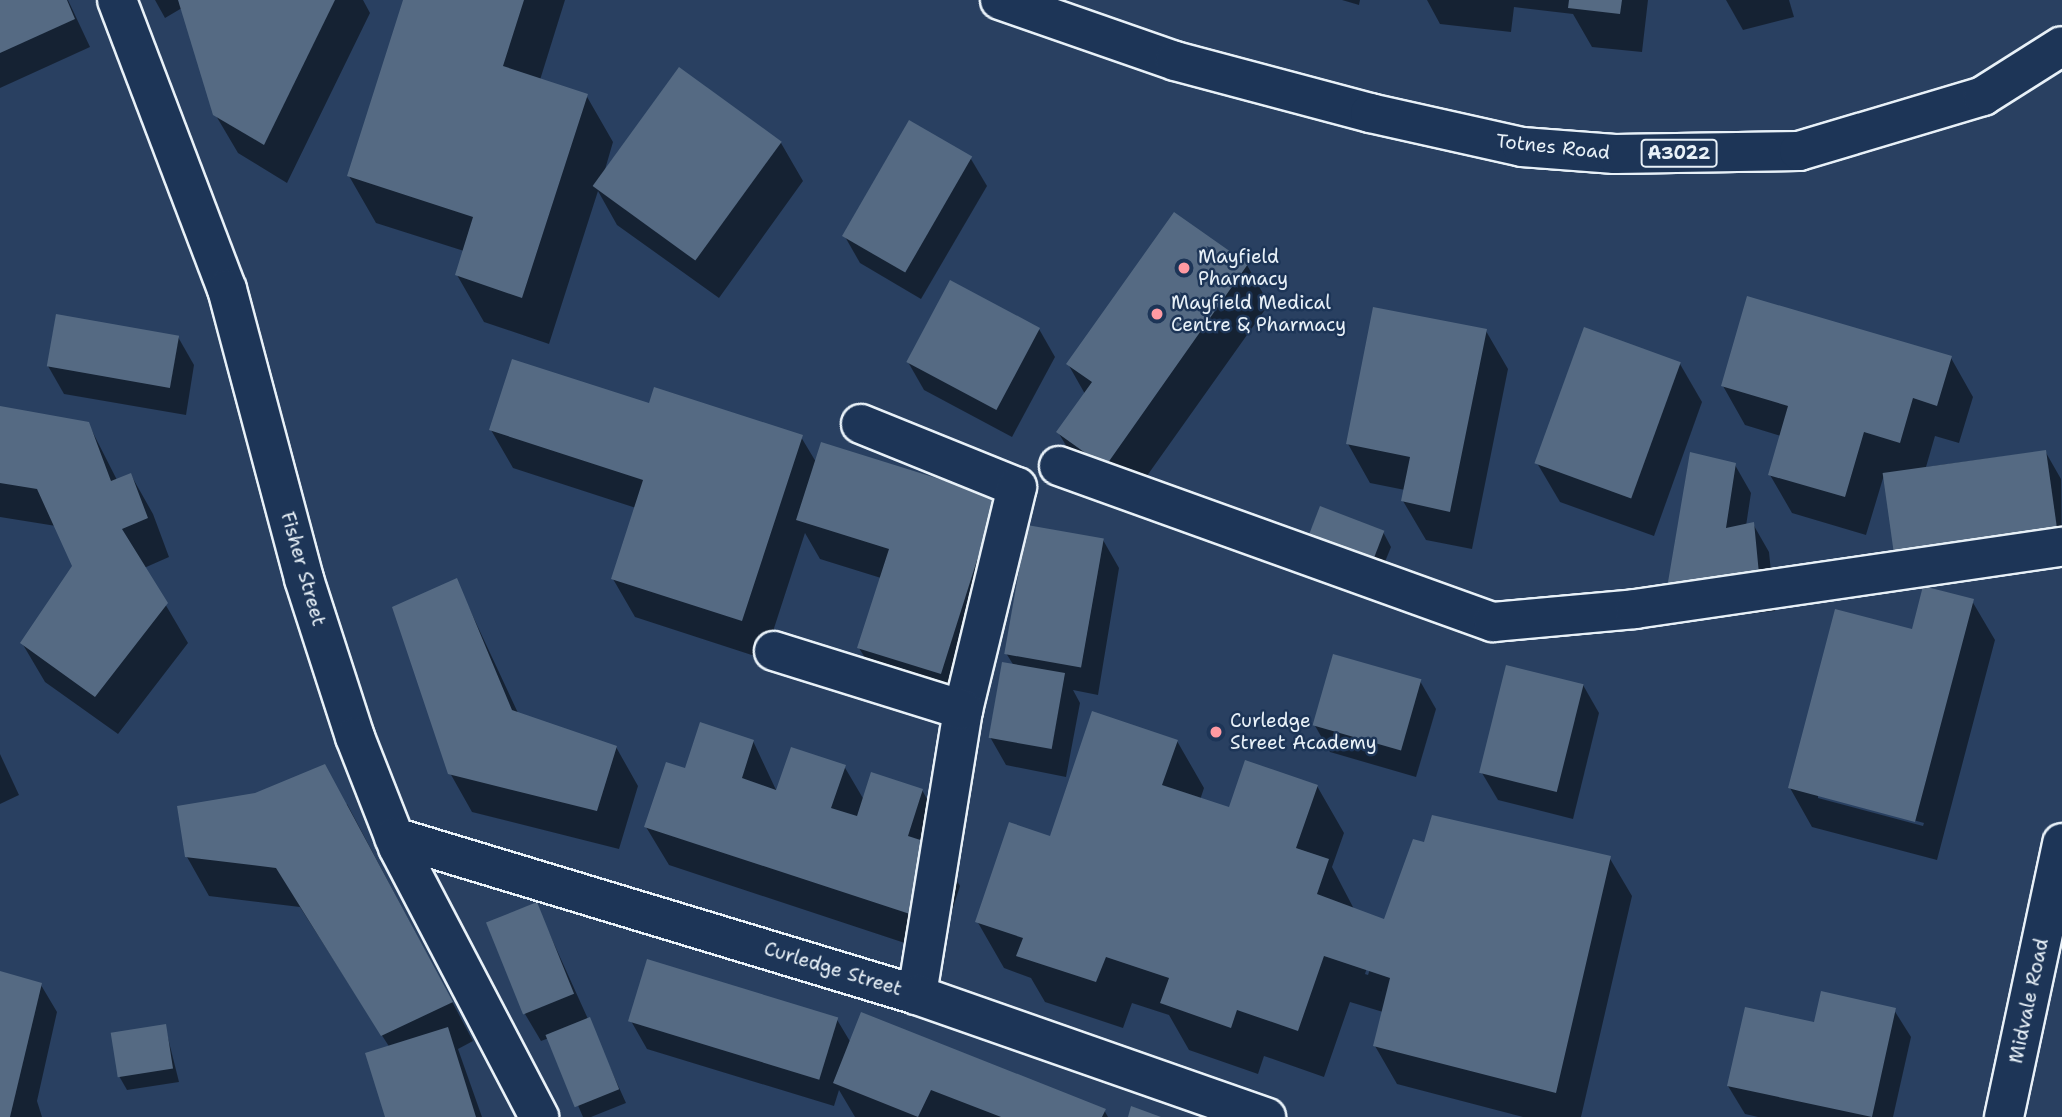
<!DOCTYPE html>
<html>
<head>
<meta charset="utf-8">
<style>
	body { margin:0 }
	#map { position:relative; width:2062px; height:1117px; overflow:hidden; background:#294061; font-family:"Shantell Sans",sans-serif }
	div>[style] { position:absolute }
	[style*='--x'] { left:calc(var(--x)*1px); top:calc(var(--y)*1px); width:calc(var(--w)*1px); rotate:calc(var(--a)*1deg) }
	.shadow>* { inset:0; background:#0007 }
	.building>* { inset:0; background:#556a83; transform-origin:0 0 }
	.roads { filter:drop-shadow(2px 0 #e8f1f8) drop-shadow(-2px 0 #e8f1f8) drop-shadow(0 2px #e8f1f8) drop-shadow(0 -2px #e8f1f8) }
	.minor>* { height:38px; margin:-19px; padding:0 19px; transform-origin:19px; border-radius:19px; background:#1d3557 }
	.major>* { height:38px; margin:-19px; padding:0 19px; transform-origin:19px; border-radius:19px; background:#1d3557 }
	.dots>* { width:19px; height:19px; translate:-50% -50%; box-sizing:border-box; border:4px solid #1d3557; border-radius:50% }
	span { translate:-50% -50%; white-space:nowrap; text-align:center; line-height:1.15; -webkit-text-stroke:5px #1d3557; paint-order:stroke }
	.shield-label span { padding:2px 5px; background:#1d3557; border:2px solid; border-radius:5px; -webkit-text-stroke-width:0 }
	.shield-label { font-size:18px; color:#e8f1f8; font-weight:700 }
	.street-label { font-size:19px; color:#e8f1f8 }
	.poi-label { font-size:19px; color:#e8f1f8 }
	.left { translate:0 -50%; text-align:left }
</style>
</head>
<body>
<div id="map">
	<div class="shadow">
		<div style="clip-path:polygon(0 0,68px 0,90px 47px,0 88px)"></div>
		<div style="clip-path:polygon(155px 0,363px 0,370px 13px,287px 183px,238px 153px,215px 114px,182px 8px,165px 18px)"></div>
		<div style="clip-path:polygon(405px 0,565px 0,540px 80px,586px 95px,613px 142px,604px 173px,679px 69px,781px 143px,803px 181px,719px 298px,617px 225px,598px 191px,549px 344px,484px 322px,457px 275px,464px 251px,376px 223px,349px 176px)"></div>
		<div style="clip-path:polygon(1342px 0,1360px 0,1359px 5px)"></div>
		<div style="clip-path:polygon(1427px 0,1648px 0,1642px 52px,1592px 47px,1573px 14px,1514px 7px,1511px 32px,1440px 24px)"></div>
		<div style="clip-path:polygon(1726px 0,1789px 0,1794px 17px,1743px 30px)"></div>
		<div style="clip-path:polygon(910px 122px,971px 159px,987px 186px,921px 299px,860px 263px,844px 235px)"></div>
		<div style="clip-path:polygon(1247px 265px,1269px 304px,1127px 504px,1081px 471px,1058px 432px,1085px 394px,1068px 364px)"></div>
		<div style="clip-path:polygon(1039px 329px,1055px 357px,1012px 437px,924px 390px,908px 362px)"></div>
		<div style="clip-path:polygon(1486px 331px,1508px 369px,1472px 549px,1426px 540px,1403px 501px,1405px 490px,1370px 483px,1348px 444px)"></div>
		<div style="clip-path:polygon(178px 337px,194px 365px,186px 415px,64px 394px,48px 366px)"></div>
		<div style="clip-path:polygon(1951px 358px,1973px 397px,1959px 443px,1935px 436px,1926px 467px,2045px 451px,2061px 479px,2062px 561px,1884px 475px,1866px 535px,1792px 513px,1770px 475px,1781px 436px,1745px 425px,1723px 386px)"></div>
		<div style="clip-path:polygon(1680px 364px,1702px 402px,1654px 536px,1560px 502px,1537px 463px)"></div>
		<div style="clip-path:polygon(650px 405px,801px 437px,816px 462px,995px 498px,963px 712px,882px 686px,859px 648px,881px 578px,820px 559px,805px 533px,764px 659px,635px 617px,613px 579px,636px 508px,513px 468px,491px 430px)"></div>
		<div style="clip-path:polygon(0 408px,88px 423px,117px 480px,131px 475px,153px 514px,169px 557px,144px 568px,188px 643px,118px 734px,45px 682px,22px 643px,74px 566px,56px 526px,0 517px)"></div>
		<div style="clip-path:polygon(1735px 465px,1751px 493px,1746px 526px,1753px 524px,1769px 552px,1775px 611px,1683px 621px)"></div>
		<div style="clip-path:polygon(1383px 532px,1391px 547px,1378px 579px,1316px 555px)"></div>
		<div style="clip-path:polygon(1103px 540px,1119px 568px,1098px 695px,1073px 690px,1080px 703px,1066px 777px,1006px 765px,990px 737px,1014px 666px,1006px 653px)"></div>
		<div style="clip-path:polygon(456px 580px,518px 713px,616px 747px,638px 786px,619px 849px,472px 812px,450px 773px)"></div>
		<div style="clip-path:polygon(evenodd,1972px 601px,1995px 640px,1937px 860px,1812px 827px,1790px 788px,1913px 631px,1972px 601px,1818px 794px,1924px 823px,1923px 826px,1818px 798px,1818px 794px)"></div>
		<div style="clip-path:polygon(1420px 681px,1436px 709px,1416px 777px,1330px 752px,1314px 724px)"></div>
		<div style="clip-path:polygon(1583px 685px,1599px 713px,1573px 819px,1498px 800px,1482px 773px)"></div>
		<div style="clip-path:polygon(753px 741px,777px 792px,844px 766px,864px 800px,922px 790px,944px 829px,938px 848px,960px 886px,938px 954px,669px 865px,646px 827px,686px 770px)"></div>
		<div style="clip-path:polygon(evenodd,1177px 741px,1204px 788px,1200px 800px,1230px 810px,1317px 786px,1344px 833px,1332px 867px,1354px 909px,1385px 924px,1425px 844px,1609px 857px,1632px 896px,1581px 1117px,1523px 1117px,1397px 1084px,1375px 1046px,1383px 1012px,1350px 1002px,1324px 1077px,1264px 1056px,1258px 1074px,1189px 1050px,1169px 1015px,1132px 1003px,1123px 1028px,1045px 1002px,1031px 978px,1004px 968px,977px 921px,1051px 838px,1177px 741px,1372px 951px,1376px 951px,1368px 975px,1365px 974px,1372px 951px)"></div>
		<div style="clip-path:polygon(0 754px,19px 795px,0 804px)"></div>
		<div style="clip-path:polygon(347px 804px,473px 1041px,458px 1049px,482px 1117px,387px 1117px,390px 1048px,300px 907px,209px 896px,187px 857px)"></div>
		<div style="clip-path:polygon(536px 904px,626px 1103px,591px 1117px,583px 1117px,549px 1038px,541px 1041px,525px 1014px)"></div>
		<div style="clip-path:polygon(0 973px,41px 985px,57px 1012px,37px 1101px,42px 1117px,0 1117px)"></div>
		<div style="clip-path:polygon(1894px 1010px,1911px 1037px,1893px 1117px,1758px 1117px,1745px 1114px,1728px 1086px,1815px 1025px)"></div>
		<div style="clip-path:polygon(836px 1018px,851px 1043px,1104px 1110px,1108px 1117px,855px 1117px,839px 1090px,834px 1106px,647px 1049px,631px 1021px)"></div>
		<div style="clip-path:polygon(165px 1026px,179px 1082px,127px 1090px,119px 1076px)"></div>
	</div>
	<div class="building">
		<div style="clip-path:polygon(0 0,67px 0,75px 19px,0 53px)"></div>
		<div style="clip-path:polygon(178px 0,335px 0,264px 145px,213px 115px)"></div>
		<div style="clip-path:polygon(403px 0,524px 0,503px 66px,588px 94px,522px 298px,455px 275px,473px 217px,347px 176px)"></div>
		<div style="clip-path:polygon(1569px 0,1622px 0,1620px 14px,1568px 8px)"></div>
		<div style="left:679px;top:67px;width:127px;height:147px;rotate:36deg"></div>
		<div style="left:909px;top:120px;width:73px;height:134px;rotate:30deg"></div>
		<div style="clip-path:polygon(1174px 212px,1248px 264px,1105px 467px,1056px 432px,1092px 382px,1066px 364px)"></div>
		<div style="left:950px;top:280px;width:102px;height:93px;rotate:28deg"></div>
		<div style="clip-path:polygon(1747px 296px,1952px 356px,1937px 406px,1913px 398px,1900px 443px,1864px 432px,1845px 497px,1768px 475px,1788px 406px,1721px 386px)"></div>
		<div style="clip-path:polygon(1373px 307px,1487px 329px,1450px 512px,1401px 501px,1410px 457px,1346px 444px)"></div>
		<div style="left:56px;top:314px;width:125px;height:53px;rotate:10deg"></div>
		<div style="left:1584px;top:327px;width:103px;height:145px;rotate:20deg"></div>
		<div style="clip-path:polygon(512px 359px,649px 403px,654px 387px,803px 435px,742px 621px,611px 579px,643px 480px,489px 430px)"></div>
		<div style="clip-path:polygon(0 406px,89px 422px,111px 481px,131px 473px,148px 518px,122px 529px,168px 603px,95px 697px,20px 643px,72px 566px,37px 489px,0 483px)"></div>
		<div style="clip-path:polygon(821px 442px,997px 497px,941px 674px,857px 648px,889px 549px,796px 520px)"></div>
		<div style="left:2046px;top:450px;width:83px;height:165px;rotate:82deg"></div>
		<div style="clip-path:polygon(1690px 452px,1736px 463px,1726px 528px,1754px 522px,1760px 584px,1666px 594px)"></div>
		<div style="left:1320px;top:506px;width:69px;height:38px;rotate:21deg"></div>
		<div style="left:1027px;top:525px;width:78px;height:131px;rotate:10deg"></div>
		<div style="clip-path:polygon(457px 578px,512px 710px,617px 746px,597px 811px,448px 774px,392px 607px)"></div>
		<div style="clip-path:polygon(1923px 586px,1974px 599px,1915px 822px,1788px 788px,1835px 609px,1912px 629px)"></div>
		<div style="left:1333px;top:654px;width:92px;height:74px;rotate:16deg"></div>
		<div style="left:1002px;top:662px;width:64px;height:77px;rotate:10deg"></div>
		<div style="left:1506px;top:665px;width:80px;height:111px;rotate:14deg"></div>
		<div style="clip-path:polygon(1092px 711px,1178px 740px,1162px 785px,1229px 807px,1245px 760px,1318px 785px,1296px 848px,1329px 859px,1317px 894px,1384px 919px,1413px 839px,1424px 842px,1432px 815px,1611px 856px,1556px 1093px,1373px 1046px,1390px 978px,1324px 956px,1298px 1031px,1237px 1010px,1231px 1028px,1160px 1003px,1169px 978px,1106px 957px,1096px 982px,1016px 956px,1023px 938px,975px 922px,1009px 822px,1050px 836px)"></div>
		<div style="clip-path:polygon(700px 722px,754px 740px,742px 778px,776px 790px,791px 747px,846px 765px,831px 808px,857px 816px,871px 772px,923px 789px,908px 836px,939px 846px,916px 916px,644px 827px,666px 762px,685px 768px)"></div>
		<div style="clip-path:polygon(325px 764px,453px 1002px,381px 1036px,276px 868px,185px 857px,177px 806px,255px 793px)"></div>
		<div style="left:537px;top:902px;width:99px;height:55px;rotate:68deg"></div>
		<div style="left:647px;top:959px;width:200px;height:65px;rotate:17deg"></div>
		<div style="clip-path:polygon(0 971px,42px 983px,10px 1117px,0 1117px)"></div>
		<div style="clip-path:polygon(1821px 991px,1896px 1008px,1872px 1117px,1727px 1086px,1745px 1007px,1814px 1022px)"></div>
		<div style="clip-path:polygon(861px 1012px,1106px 1109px,1102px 1117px,1001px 1117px,931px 1090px,918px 1117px,833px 1083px)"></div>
		<div style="left:590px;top:1017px;width:78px;height:48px;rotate:68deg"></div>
		<div style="left:166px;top:1024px;width:45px;height:56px;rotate:81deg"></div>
		<div style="clip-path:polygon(448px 1027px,476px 1117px,385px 1117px,365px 1053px)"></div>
		<div style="clip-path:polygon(1131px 1106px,1161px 1117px,1128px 1117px)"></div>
	</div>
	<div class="roads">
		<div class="minor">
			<div style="--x:117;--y:0;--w:309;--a:69.2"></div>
			<div style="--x:227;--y:289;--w:300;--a:75.1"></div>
			<div style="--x:304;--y:579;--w:166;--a:72.1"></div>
			<div style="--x:355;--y:737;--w:118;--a:68.6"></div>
			<div style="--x:398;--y:847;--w:305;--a:62.4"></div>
			<div style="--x:861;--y:424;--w:168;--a:22"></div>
			<div style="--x:1017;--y:487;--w:229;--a:103.6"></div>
			<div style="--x:963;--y:710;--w:289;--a:99.2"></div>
			<div style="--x:1059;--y:466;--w:461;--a:19.8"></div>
			<div style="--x:1493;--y:622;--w:143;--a:-5.2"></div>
			<div style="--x:1635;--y:609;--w:431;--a:-8.3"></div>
			<div style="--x:774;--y:651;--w:198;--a:17.3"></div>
			<div style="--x:394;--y:837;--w:546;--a:16.81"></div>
			<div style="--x:917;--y:995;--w:370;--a:19.3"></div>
			<div style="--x:2004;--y:1117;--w:280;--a:-78"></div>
		</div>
		<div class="major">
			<div style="--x:1000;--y:0;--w:185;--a:19.2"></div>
			<div style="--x:1175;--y:61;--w:202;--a:14.9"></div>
			<div style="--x:1370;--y:113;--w:156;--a:12.6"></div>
			<div style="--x:1522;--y:147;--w:93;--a:4.3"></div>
			<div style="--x:1615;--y:154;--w:184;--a:-0.9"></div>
			<div style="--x:1799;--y:151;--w:192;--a:-16.6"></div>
			<div style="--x:1983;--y:96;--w:93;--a:-32.3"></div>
		</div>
	</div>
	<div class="dots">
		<div style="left:1184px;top:268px;background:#ff9aa2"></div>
		<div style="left:1157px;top:314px;background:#ff9aa2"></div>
		<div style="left:1216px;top:732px;background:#ff9aa2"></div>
	</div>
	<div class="shield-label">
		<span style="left:1679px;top:153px">A3022</span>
	</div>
	<div class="street-label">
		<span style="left:1553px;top:147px;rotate:6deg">Totnes Road</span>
		<span style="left:303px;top:569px;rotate:74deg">Fisher Street</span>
		<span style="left:833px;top:969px;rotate:17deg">Curledge Street</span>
		<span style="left:2029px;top:1001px;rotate:-78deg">Midvale Road</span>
	</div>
	<div class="poi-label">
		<span class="left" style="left:1198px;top:268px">Mayfield<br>Pharmacy</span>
		<span class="left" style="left:1171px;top:314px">Mayfield Medical<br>Centre &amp; Pharmacy</span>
		<span class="left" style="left:1230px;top:732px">Curledge<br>Street Academy</span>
	</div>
</div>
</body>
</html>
